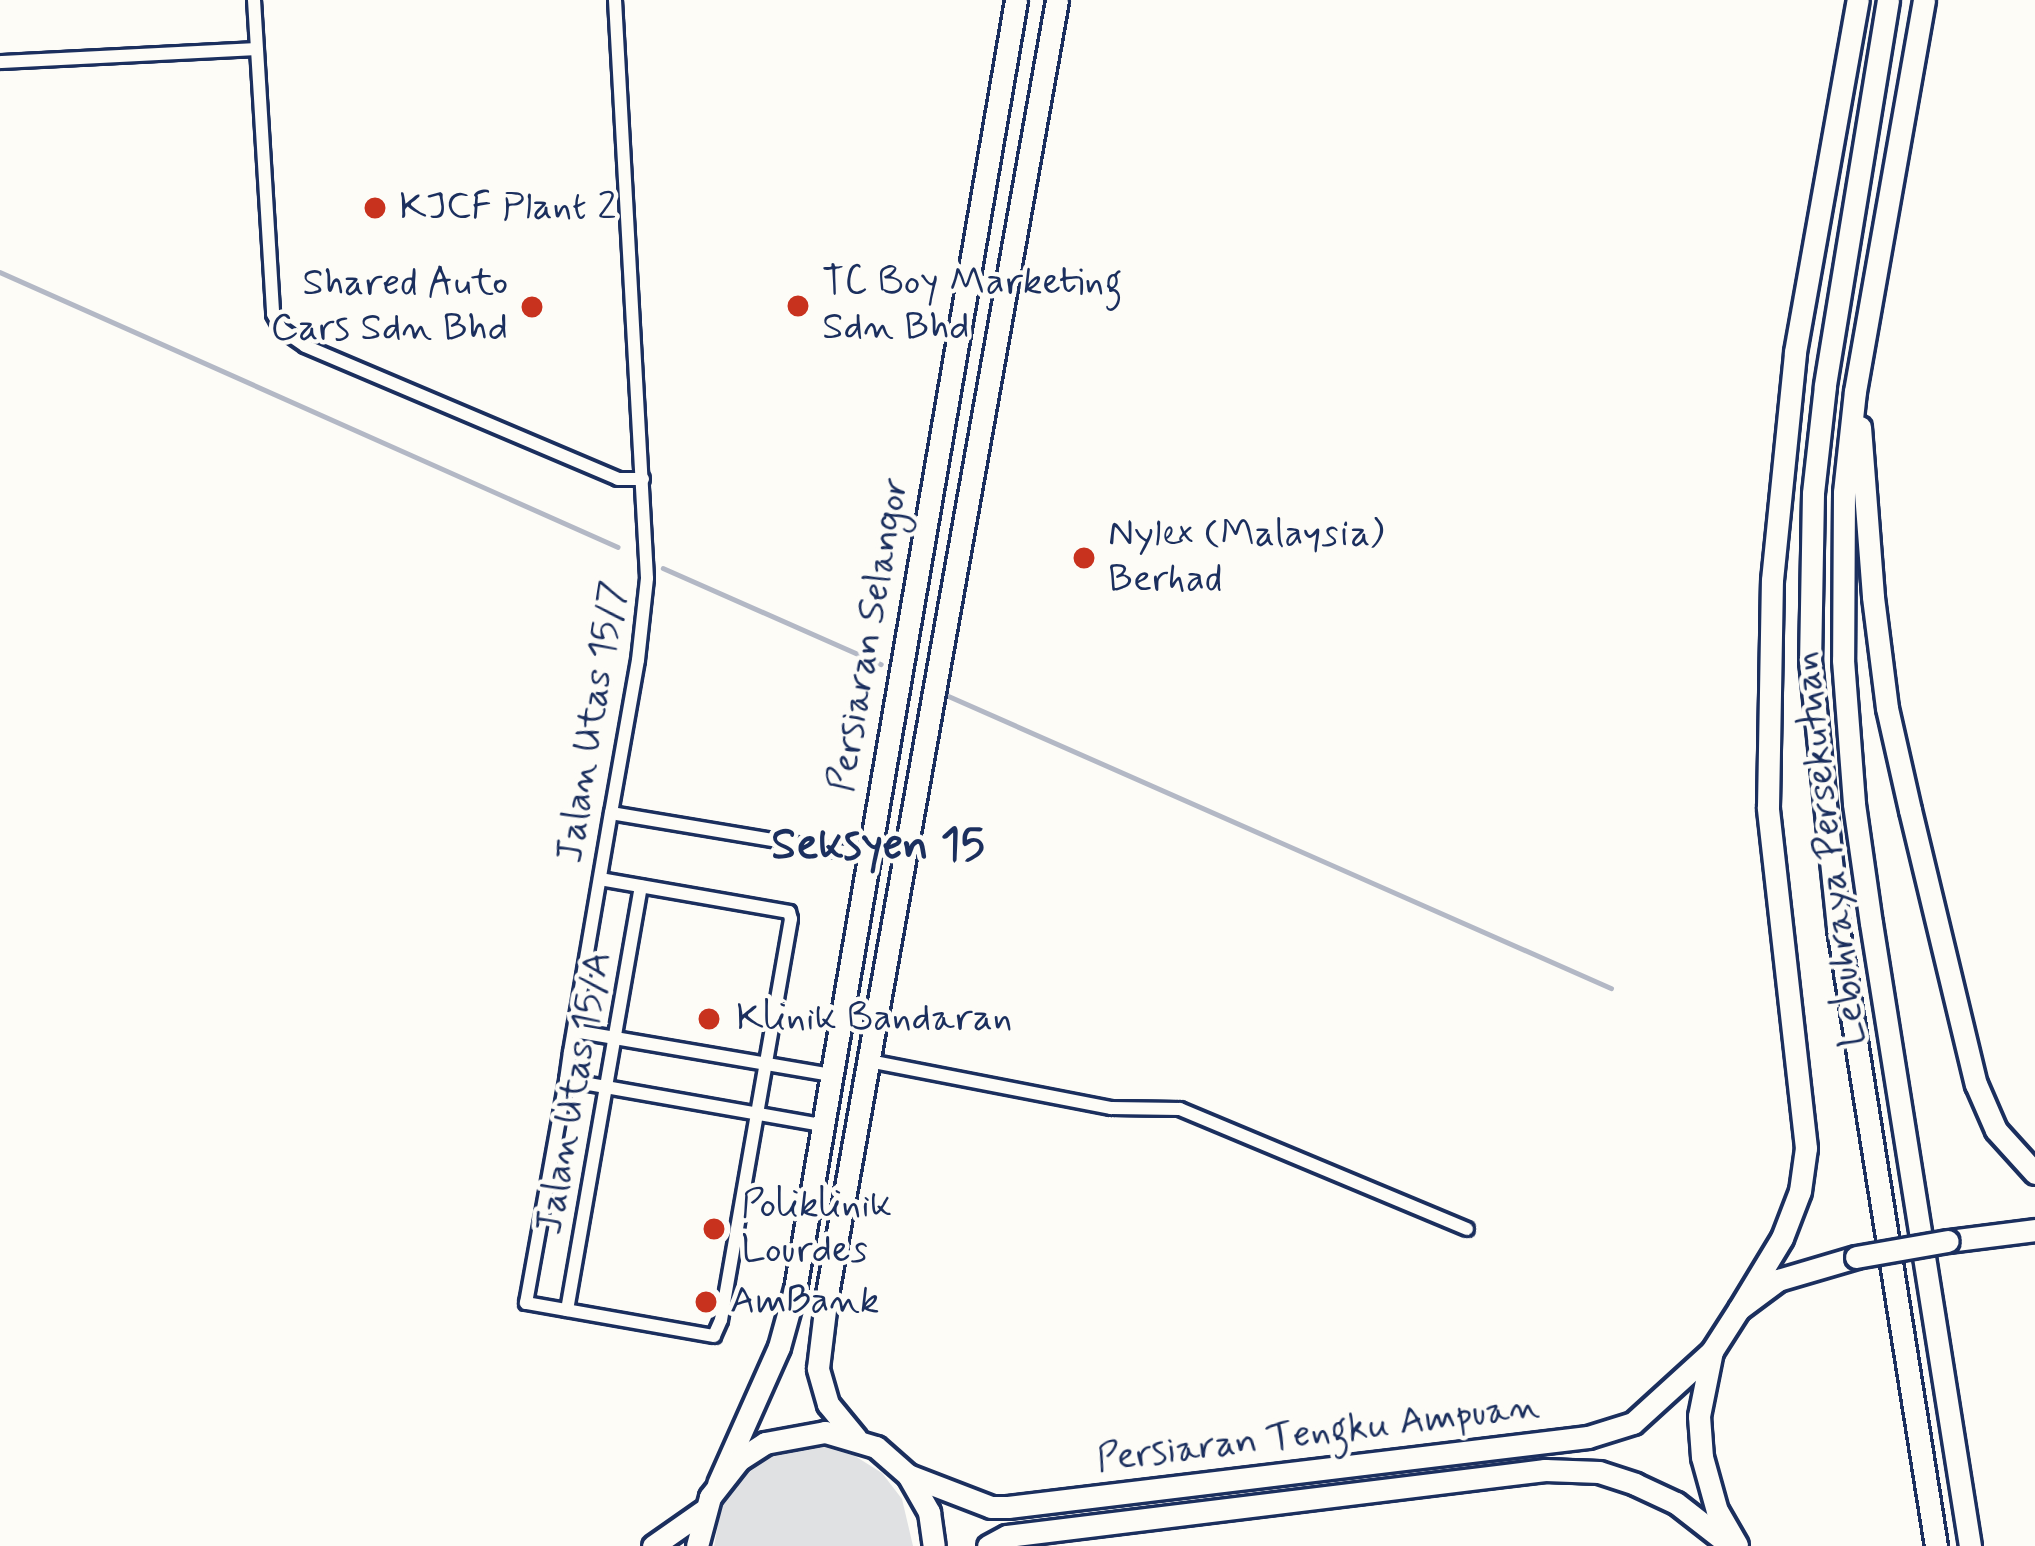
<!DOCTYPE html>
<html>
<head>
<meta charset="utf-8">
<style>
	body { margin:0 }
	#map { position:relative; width:2035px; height:1546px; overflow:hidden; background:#fdfcf7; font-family:Mynerve,sans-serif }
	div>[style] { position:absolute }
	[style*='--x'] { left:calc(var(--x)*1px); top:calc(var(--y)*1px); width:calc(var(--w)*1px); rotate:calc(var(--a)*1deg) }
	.green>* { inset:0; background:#e0e1e3 }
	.stream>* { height:4.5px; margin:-2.25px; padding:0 2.25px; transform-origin:2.25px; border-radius:2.25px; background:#b3b8c5 }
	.roads { filter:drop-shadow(3px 0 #1b2f5e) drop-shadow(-3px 0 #1b2f5e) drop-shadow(0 3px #1b2f5e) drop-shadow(0 -3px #1b2f5e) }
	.minor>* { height:12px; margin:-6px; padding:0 6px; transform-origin:6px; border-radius:6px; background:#fdfcf7 }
	.primary>* { height:21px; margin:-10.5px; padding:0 10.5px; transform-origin:10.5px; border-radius:10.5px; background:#fdfcf7 }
	.trunk>* { height:21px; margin:-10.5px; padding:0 10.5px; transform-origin:10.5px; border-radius:10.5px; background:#fdfcf7 }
	.bridges { filter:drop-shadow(3px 0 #1b2f5e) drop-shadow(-3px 0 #1b2f5e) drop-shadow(0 3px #1b2f5e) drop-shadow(0 -3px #1b2f5e) }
	.primary-bridge>* { height:21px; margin:-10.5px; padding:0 10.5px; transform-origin:10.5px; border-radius:10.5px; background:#fdfcf7 }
	.dots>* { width:33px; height:33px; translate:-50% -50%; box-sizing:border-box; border:6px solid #fdfcf7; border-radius:50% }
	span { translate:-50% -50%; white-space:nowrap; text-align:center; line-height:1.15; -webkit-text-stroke:9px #fdfcf7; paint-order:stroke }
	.poi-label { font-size:39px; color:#1b2f5e }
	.left { translate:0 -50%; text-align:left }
	.right { translate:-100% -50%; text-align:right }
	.street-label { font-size:39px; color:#1b2f5e }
	.quarter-label { font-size:45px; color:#1b2f5e; font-weight:700 }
</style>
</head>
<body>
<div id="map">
	<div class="green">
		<div style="clip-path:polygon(824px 1447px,855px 1456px,882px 1473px,902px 1499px,913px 1546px,714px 1546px,721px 1509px,738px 1482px,762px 1461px,792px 1449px)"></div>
	</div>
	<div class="stream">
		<div style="--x:0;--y:272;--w:676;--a:23.99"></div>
		<div style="--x:663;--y:568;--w:238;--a:23.8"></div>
		<div style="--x:944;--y:694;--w:729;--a:23.79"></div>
	</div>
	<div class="roads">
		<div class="minor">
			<div style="--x:254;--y:0;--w:315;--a:86.5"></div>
			<div style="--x:273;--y:314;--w:17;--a:62"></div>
			<div style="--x:281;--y:329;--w:29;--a:35"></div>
			<div style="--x:305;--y:346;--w:340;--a:23"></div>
			<div style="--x:618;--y:479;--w:25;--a:0"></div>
			<div style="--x:0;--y:62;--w:256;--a:-2.9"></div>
			<div style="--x:611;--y:813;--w:262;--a:9.5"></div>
			<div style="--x:600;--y:879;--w:192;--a:9.9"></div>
			<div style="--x:789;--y:912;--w:7;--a:74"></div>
			<div style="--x:791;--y:919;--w:407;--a:99.9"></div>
			<div style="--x:721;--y:1320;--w:17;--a:114"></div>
			<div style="--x:714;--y:1336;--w:191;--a:-170"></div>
			<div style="--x:526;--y:1303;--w:227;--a:-79.8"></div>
			<div style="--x:566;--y:1080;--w:28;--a:-82"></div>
			<div style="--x:570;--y:1052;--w:242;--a:-80.3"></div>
			<div style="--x:611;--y:813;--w:155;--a:-80"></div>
			<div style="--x:638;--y:660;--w:82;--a:-83.7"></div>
			<div style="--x:647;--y:578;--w:579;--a:-93.17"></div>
			<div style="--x:574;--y:1031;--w:261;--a:9.7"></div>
			<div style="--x:869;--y:1061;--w:247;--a:11"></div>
			<div style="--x:1111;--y:1108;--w:69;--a:0.8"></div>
			<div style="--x:1180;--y:1109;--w:311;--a:22.7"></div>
			<div style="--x:566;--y:1080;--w:260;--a:10"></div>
			<div style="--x:567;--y:1310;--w:430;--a:-80.1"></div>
		</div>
		<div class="primary">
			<div style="--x:1948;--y:1241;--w:88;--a:-7.2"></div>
			<div style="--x:856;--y:1438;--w:44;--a:-129.5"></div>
			<div style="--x:828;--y:1404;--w:37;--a:-106"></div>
			<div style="--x:818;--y:1368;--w:75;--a:-83.1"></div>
			<div style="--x:827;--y:1294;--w:1314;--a:-79.92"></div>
			<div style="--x:908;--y:1475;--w:89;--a:21.1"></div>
			<div style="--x:991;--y:1507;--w:17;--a:0"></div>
			<div style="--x:1008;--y:1507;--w:584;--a:-6.88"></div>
			<div style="--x:1588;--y:1437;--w:47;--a:-17.3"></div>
			<div style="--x:1633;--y:1423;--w:107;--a:-42.3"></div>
			<div style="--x:718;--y:1484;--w:150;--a:-66"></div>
			<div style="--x:779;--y:1347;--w:60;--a:-74.6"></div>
			<div style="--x:795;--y:1289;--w:1308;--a:-80.27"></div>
			<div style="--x:1737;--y:1545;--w:39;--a:-120"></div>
			<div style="--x:1717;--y:1511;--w:56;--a:-105.5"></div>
			<div style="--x:1702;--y:1457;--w:41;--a:-94.2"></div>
			<div style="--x:1699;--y:1416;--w:66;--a:-78.7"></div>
			<div style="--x:1712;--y:1351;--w:50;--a:-57.3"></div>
			<div style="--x:1739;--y:1309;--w:49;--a:-36.6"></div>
			<div style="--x:1778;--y:1280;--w:81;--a:-16.4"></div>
			<div style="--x:653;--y:1546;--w:61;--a:-35"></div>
			<div style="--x:697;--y:1546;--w:51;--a:-75.1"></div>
			<div style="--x:710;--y:1497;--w:47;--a:-51.9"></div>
			<div style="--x:739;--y:1460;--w:31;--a:-33"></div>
			<div style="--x:765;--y:1443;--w:61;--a:-10.4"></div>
			<div style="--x:825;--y:1432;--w:53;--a:16.4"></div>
			<div style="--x:876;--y:1447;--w:43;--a:41.2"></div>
			<div style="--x:908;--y:1475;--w:43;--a:60.4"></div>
			<div style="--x:929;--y:1512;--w:34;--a:82"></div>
			<div style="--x:988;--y:1546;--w:21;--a:-28"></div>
			<div style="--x:1007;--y:1536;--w:542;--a:-6.99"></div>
			<div style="--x:1545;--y:1470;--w:54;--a:2.1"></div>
			<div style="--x:1599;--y:1472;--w:38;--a:18"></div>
			<div style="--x:1635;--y:1484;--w:45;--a:24.9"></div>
			<div style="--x:1676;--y:1503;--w:70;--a:38"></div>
		</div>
		<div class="trunk">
			<div style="--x:1888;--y:0;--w:391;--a:99.3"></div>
			<div style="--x:1825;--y:386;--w:108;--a:96.4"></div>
			<div style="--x:1813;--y:493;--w:168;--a:91"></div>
			<div style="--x:1810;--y:661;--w:268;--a:84"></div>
			<div style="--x:1838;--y:928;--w:626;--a:80.99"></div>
			<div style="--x:1924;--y:0;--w:397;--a:100"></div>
			<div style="--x:1855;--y:391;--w:102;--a:96.2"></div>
			<div style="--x:1844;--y:492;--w:168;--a:90.3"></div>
			<div style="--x:1843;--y:660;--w:144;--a:85.6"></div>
			<div style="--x:1854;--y:804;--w:120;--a:81.9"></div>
			<div style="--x:1871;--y:923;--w:631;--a:80.97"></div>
			<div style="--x:1860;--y:427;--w:170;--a:85.6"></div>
			<div style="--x:1873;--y:597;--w:112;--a:82.8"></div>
			<div style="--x:1887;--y:708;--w:105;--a:77.3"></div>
			<div style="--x:1910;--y:810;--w:282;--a:76.5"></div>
			<div style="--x:1976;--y:1084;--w:50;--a:66.5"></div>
			<div style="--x:1996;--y:1130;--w:58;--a:47.8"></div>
			<div style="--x:1739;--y:1309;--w:83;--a:-58.8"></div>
			<div style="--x:1782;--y:1238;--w:50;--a:-69"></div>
			<div style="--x:1800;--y:1191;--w:43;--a:-82.1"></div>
			<div style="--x:1806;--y:1148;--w:343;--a:-96.4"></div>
			<div style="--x:1768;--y:807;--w:227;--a:-89"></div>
			<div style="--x:1772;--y:580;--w:229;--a:-84.2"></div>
			<div style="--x:1795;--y:352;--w:358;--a:-79.9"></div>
		</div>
	</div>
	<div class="bridges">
		<div class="primary-bridge">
			<div style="--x:1856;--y:1257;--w:93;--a:-9.9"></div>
		</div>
	</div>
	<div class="dots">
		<div style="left:375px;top:208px;background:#c8321e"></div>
		<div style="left:798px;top:306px;background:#c8321e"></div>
		<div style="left:532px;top:307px;background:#c8321e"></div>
		<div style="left:1084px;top:558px;background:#c8321e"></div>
		<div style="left:709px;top:1019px;background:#c8321e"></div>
		<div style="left:714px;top:1229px;background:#c8321e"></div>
		<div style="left:706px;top:1302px;background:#c8321e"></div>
	</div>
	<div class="poi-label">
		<span class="left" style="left:399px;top:208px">KJCF Plant 2</span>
		<span class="left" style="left:822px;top:306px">TC Boy Marketing<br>Sdn Bhd</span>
		<span class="right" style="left:508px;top:307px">Shared Auto<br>Cars Sdn Bhd</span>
		<span class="left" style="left:1108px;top:558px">Nylex (Malaysia)<br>Berhad</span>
		<span class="left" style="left:736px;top:1019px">Klinik Bandaran</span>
		<span class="left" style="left:741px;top:1229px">Poliklinik<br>Lourdes</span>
		<span class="left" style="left:730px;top:1302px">AmBank</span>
	</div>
	<div class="street-label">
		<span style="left:870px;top:635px;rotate:-80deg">Persiaran Selangor</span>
		<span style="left:593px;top:722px;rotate:-81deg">Jalan Utas 15/7</span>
		<span style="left:1831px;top:849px;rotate:-97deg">Lebuhraya Persekutuan</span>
		<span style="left:575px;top:1093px;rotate:-80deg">Jalan Utas 15/A</span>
		<span style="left:1318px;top:1434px;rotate:-7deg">Persiaran Tengku Ampuan</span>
	</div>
	<div class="quarter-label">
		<span style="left:878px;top:846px">Seksyen 15</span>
	</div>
</div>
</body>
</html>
